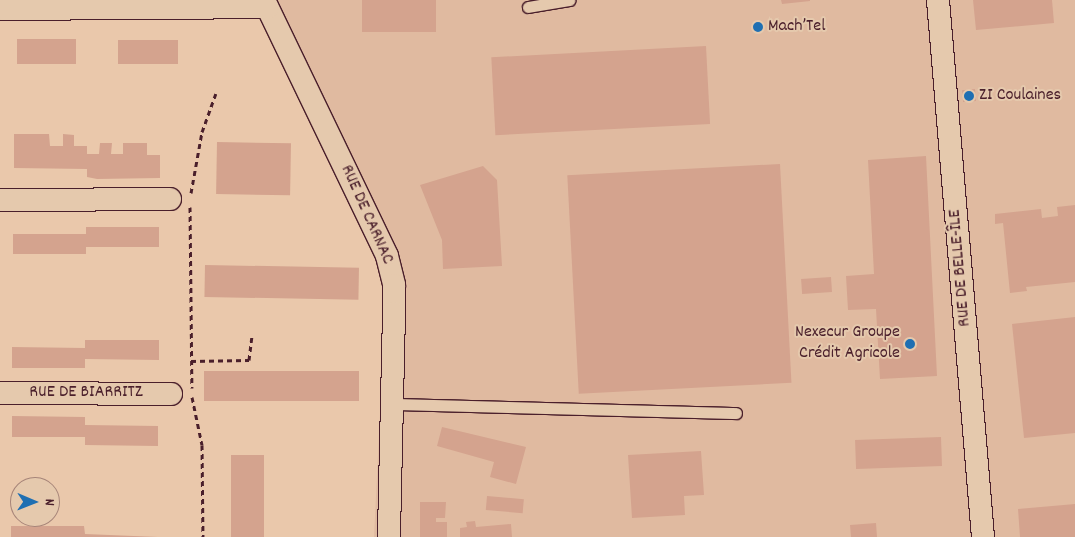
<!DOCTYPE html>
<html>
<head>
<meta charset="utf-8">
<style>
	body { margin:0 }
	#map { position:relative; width:1075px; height:537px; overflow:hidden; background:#eac8ab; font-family:Dekko,sans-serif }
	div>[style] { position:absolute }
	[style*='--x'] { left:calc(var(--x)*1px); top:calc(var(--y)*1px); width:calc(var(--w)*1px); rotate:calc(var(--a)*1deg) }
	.built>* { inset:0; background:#e0baa0 }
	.building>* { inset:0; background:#d4a38e; transform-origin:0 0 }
	.path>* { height:3px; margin-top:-1.5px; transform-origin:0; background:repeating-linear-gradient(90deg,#4a1f2b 0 5px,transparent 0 9px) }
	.roads { filter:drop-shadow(1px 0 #4a1f2b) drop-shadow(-1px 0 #4a1f2b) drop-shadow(0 1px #4a1f2b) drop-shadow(0 -1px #4a1f2b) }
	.lane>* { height:11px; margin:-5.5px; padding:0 5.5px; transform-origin:5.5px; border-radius:5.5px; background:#e5c9ad }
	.street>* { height:22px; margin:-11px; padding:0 11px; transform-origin:11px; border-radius:11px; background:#e5c9ad }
	.dots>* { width:14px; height:14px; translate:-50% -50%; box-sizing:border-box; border:2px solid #e5c9ad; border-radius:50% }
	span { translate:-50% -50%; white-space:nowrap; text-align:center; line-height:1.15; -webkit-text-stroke:4px #e5c9ad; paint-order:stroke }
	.poi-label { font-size:18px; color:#4a1f2b }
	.left { translate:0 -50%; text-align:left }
	.right { translate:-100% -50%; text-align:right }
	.street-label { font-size:18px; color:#4a1f2b }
	.north { position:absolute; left:10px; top:477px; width:50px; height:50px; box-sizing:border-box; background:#e5c9ad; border:1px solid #a78579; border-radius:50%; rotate:91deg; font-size:14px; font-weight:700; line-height:20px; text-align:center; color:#4a1f2b }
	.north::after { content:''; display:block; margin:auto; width:18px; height:22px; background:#1f6fb2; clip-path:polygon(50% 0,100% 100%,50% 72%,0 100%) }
</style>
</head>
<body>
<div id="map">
	<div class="built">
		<div style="clip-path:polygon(255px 0,1075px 0,1075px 537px,374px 537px,387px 271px)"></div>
	</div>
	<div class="building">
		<div style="left:362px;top:0;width:74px;height:32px"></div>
		<div style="clip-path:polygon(781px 0,810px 0,810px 1px,782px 4px)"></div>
		<div style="clip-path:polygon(973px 0,1052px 0,1054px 23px,976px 30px)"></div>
		<div style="clip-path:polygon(755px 22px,760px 22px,761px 32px,755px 32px)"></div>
		<div style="left:17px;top:39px;width:59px;height:25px"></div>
		<div style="left:118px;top:40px;width:60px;height:24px"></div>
		<div style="left:706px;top:46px;width:78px;height:215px;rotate:87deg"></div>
		<div style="left:975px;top:89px;width:12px;height:13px;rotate:85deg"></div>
		<div style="clip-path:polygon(14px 134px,49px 134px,50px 146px,63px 146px,63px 134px,74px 135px,74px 146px,87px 146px,87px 154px,99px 154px,100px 143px,112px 143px,111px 154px,123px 154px,123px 143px,147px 143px,147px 155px,160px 155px,160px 178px,97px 179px,87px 177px,87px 169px,14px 168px)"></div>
		<div style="left:217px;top:142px;width:74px;height:52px;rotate:1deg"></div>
		<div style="clip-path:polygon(926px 156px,937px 376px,880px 379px,876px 309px,848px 310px,846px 276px,874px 274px,868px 160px)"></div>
		<div style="left:780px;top:164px;width:219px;height:213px;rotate:87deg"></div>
		<div style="clip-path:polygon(483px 166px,497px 180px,502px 266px,443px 269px,442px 240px,420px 185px)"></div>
		<div style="clip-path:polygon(1075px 205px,1075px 282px,1026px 287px,1027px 291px,1010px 293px,1003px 223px,995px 224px,995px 214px,1041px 209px,1042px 218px,1058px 216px,1057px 207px)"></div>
		<div style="clip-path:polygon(86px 227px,159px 227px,159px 247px,86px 247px,86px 254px,13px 254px,13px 234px,86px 234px)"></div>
		<div style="left:205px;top:265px;width:154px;height:32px;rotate:1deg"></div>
		<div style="left:831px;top:277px;width:15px;height:30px;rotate:86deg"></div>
		<div style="clip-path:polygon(1075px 317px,1075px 433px,1024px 438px,1012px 324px)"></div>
		<div style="clip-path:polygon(85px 340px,159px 340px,159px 360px,85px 359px,85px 368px,12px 368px,12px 347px,85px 348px)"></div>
		<div style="left:359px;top:371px;width:30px;height:155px;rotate:90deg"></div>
		<div style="clip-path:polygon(12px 416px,85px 417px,85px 425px,158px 426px,158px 446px,85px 445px,85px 437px,12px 437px)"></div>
		<div style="clip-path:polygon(442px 427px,526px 447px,516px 484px,490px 477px,494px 462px,437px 446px)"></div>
		<div style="left:941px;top:437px;width:29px;height:86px;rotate:88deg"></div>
		<div style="clip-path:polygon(701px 451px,704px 495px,684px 496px,685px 515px,632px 518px,628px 455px)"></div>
		<div style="left:231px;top:455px;width:33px;height:82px"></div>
		<div style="left:487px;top:496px;width:37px;height:14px;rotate:5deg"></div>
		<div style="clip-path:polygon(420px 502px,446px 502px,445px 518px,436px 518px,436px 522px,447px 522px,447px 537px,420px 537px)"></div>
		<div style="clip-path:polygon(1075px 504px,1075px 537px,1020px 537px,1018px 509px)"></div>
		<div style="clip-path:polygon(475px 521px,476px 527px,511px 524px,512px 537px,460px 537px,460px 528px,467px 527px,466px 522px)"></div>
		<div style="clip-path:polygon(876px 523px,877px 537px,851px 537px,850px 525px)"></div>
		<div style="clip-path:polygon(11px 526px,84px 526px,85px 534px,158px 537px,11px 537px)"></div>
	</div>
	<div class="path">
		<div style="--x:191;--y:193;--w:62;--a:-79.8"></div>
		<div style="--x:202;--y:132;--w:41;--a:-70.3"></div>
		<div style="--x:190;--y:207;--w:181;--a:89.4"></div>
		<div style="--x:191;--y:361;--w:58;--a:-1"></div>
		<div style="--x:249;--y:360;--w:23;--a:-83"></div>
		<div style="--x:192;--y:397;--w:49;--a:78.2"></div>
		<div style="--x:202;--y:445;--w:92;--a:89.4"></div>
	</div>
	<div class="roads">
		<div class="lane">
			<div style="--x:528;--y:7;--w:42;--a:-9.7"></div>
			<div style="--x:392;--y:404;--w:344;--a:1.5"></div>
		</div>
		<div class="street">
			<div style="--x:264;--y:0;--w:284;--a:64.3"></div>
			<div style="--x:387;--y:256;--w:30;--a:76"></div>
			<div style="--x:394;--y:285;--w:28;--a:90"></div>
			<div style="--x:394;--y:313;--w:224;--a:91.3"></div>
			<div style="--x:938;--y:0;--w:539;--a:85.21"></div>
			<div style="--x:0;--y:9;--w:267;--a:-0.4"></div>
			<div style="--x:0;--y:200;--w:170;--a:-0.3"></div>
			<div style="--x:0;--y:393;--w:171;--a:0.3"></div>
		</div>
	</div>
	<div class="dots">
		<div style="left:758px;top:27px;background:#1f6fb2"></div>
		<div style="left:969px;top:96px;background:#1f6fb2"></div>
		<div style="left:910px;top:344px;background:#1f6fb2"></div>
	</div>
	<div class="poi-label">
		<span class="left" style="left:768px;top:27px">Mach’Tel</span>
		<span class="left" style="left:979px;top:96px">ZI Coulaines</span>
		<span class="right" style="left:900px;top:344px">Nexecur Groupe<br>Crédit Agricole</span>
	</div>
	<div class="street-label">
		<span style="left:366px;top:215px;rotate:66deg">RUE DE CARNAC</span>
		<span style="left:961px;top:268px;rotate:-95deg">RUE DE BELLE-ÎLE</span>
		<span style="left:86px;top:393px">RUE DE BIARRITZ</span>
	</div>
	<div class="north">N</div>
</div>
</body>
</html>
